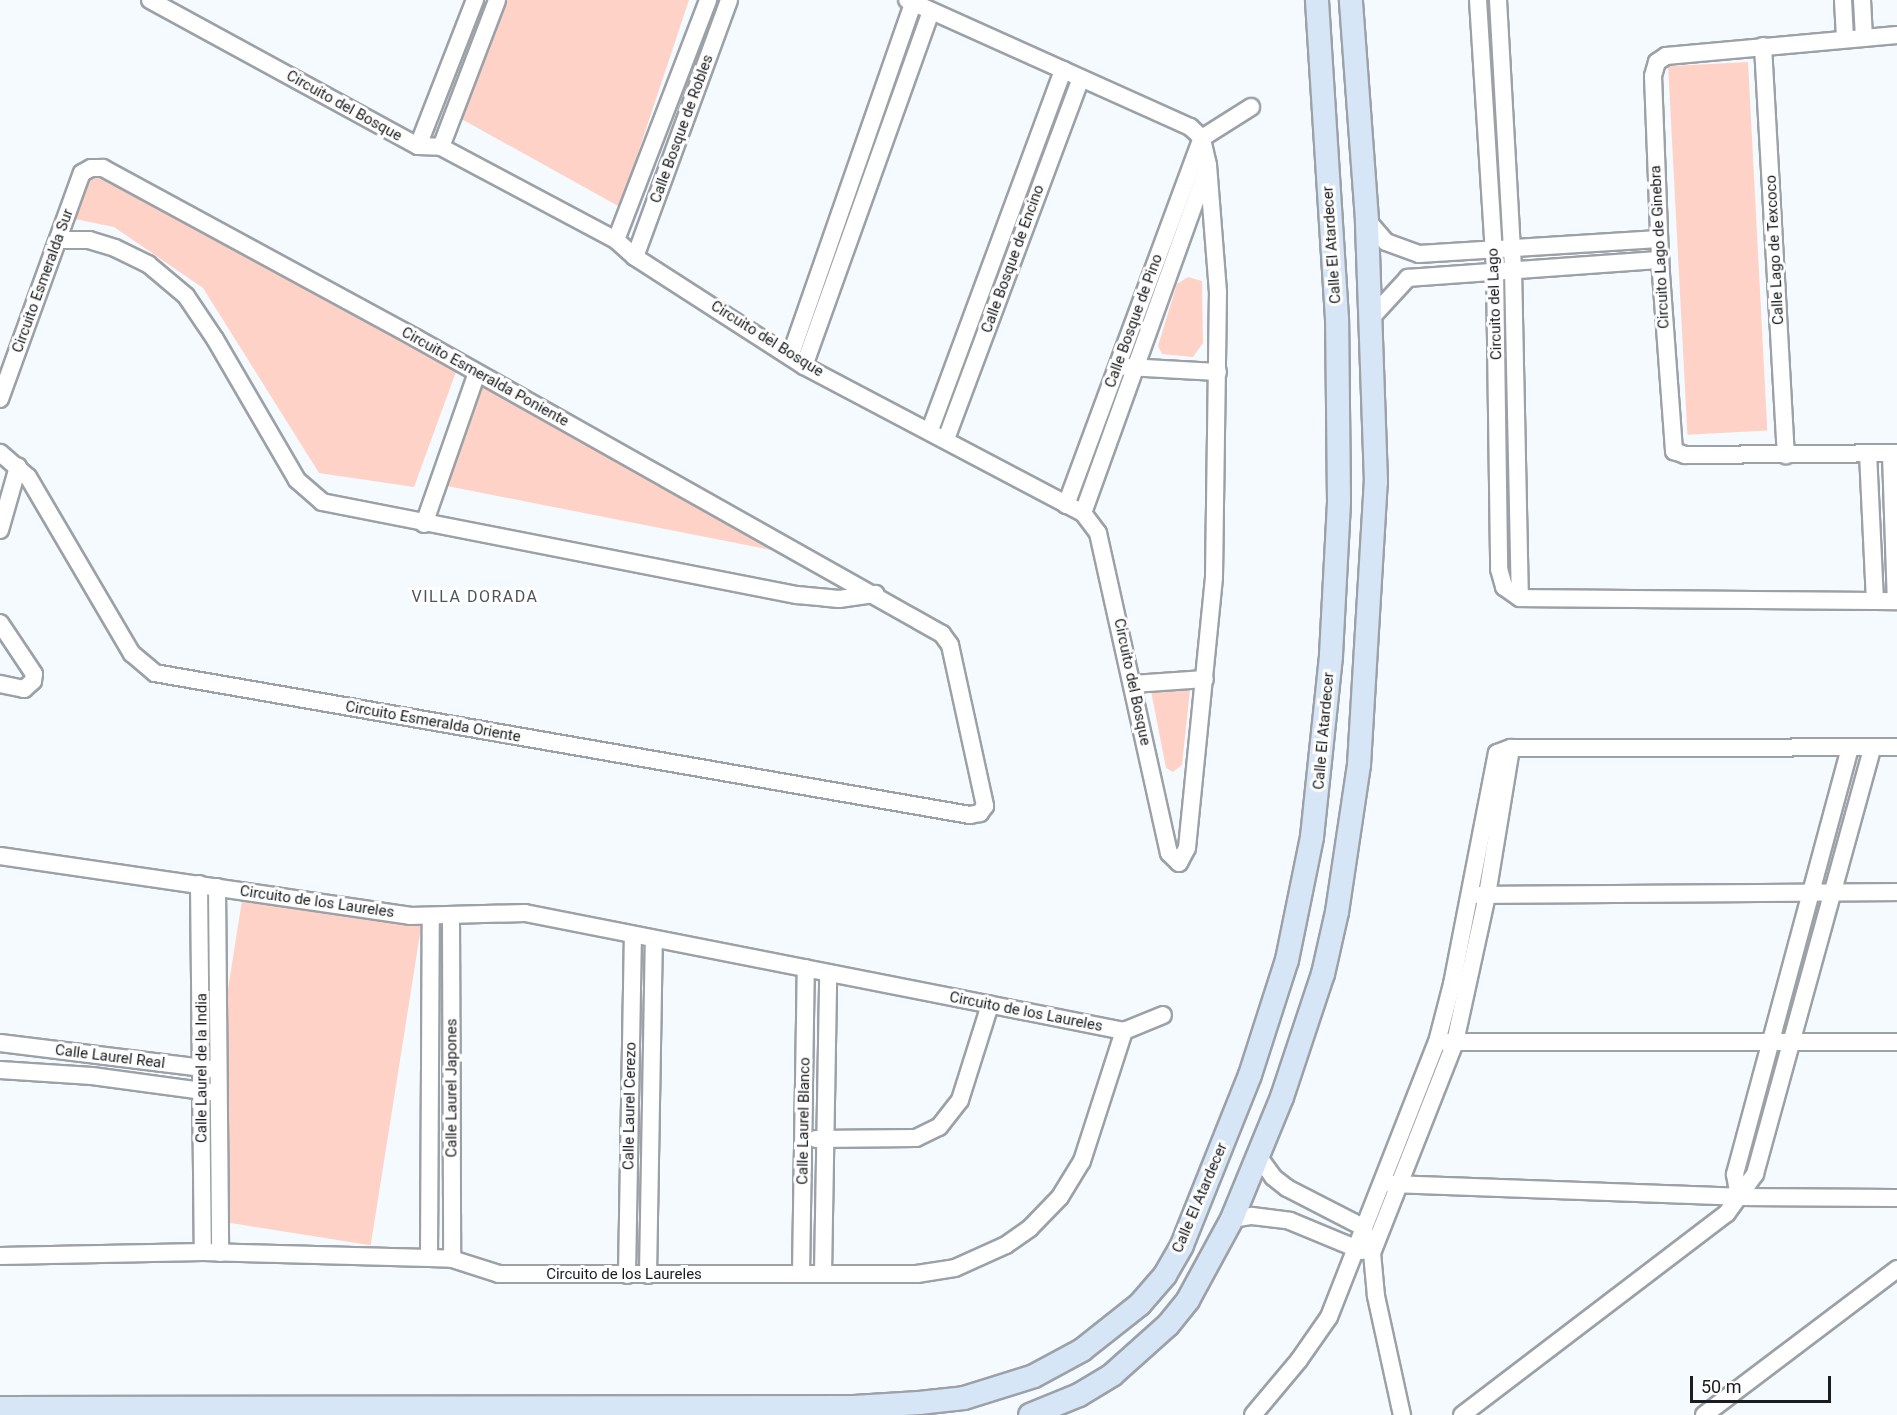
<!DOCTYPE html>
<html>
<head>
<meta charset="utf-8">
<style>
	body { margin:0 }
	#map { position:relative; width:1897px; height:1415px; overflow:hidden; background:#f5faff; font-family:Roboto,sans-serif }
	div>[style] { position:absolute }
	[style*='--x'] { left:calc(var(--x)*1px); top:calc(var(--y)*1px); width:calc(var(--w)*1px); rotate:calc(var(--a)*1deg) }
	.green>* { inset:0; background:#fed2c6; transform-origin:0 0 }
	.roads { filter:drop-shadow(2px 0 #9ca1a7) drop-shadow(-2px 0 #9ca1a7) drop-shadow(0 2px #9ca1a7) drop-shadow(0 -2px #9ca1a7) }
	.street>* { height:16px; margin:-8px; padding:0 8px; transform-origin:8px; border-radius:8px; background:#fff }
	.secondary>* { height:22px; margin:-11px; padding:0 11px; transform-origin:11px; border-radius:11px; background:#d7e6f7 }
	span { translate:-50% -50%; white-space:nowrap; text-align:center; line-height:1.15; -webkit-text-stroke:6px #fff; paint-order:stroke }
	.street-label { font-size:15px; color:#1a1c1e }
	.neighbourhood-label { font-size:16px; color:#4f5459; letter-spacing:1.5px }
	.scale { position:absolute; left:1690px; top:1376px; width:141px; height:27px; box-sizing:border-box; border:3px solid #1a1c1e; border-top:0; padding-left:8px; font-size:18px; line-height:21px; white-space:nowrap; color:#1a1c1e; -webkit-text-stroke:4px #fff; paint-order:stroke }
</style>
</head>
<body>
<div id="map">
	<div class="green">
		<div style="clip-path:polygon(500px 0,689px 0,620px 207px,456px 116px)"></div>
		<div style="left:1748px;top:62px;width:369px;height:80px;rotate:87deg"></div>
		<div style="clip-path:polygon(94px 166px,457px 369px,414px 487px,319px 473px,203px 288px,114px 227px,75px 219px)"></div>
		<div style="clip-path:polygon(1188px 277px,1202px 281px,1203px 343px,1193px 357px,1162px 354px,1158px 346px,1177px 284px)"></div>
		<div style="clip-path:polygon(487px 373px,832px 562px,447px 486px)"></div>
		<div style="clip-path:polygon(1190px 690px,1182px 765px,1173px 772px,1166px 768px,1151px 691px)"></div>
		<div style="left:244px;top:888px;width:181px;height:333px;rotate:9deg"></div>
	</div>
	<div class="roads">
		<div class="street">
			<div style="--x:150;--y:0;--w:305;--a:28.6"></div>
			<div style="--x:418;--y:146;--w:23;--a:2"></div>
			<div style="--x:441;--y:147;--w:198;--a:28"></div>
			<div style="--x:616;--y:240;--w:25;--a:42"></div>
			<div style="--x:635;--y:257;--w:201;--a:32.8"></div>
			<div style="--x:804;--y:366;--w:315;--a:27.8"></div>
			<div style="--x:1083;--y:513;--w:25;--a:53"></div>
			<div style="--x:1098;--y:533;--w:328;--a:77.5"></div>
			<div style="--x:1169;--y:853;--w:14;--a:45"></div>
			<div style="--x:1179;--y:863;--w:17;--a:-62"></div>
			<div style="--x:1187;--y:848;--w:272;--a:-84.3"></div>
			<div style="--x:1214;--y:577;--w:285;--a:-89.2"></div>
			<div style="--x:1218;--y:292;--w:127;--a:-94.5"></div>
			<div style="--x:1208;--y:165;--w:28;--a:-103"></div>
			<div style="--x:1202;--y:138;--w:16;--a:-137"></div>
			<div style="--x:1190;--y:127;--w:310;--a:-155.8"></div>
			<div style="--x:1478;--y:0;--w:271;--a:86.4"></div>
			<div style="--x:1495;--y:270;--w:299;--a:89.2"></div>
			<div style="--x:1499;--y:569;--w:19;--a:74"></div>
			<div style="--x:1504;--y:587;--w:19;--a:35"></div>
			<div style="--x:1520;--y:598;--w:377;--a:0.5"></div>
			<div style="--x:1498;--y:0;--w:269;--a:86.8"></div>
			<div style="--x:1513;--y:269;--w:329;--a:88.8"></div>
			<div style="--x:1843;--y:0;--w:38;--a:87"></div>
			<div style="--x:1862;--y:0;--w:37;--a:87"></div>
			<div style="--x:1897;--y:35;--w:232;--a:174.8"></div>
			<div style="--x:1666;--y:56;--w:11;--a:146"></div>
			<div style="--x:1657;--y:62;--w:15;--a:106"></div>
			<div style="--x:1653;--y:76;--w:184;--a:87.8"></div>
			<div style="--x:1660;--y:260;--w:192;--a:85.8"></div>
			<div style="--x:1674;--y:451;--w:12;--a:20"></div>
			<div style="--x:1685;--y:455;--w:212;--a:-0.5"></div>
			<div style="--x:1763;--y:46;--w:410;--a:86.8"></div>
			<div style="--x:418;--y:146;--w:157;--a:-68.7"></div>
			<div style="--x:441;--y:147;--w:157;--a:-69.1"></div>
			<div style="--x:1367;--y:220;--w:29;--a:49"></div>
			<div style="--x:1386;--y:242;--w:35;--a:20"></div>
			<div style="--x:1419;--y:254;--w:240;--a:-3.6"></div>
			<div style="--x:58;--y:240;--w:31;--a:0"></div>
			<div style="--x:89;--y:240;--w:27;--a:17"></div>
			<div style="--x:115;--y:248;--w:37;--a:26"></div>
			<div style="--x:148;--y:264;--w:50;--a:40.1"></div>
			<div style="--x:186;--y:296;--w:52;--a:56"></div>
			<div style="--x:215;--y:339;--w:163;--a:59.8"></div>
			<div style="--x:297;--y:480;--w:33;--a:41"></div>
			<div style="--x:322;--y:502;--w:484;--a:11.1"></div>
			<div style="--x:797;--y:595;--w:42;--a:5.4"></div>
			<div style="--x:839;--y:599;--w:37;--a:-8"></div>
			<div style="--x:616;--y:240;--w:257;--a:-69"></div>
			<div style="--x:635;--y:257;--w:274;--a:-69.9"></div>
			<div style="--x:1372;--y:317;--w:53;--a:-47.3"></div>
			<div style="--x:1408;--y:278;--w:253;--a:-4.1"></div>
			<div style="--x:791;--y:354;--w:372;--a:-70.8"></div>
			<div style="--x:804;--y:366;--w:376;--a:-70.3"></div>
			<div style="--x:1126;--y:367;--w:92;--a:3.1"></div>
			<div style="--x:0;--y:399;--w:240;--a:-70.1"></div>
			<div style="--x:82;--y:173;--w:10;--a:-29"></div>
			<div style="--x:91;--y:168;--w:12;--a:0"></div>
			<div style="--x:103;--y:168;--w:356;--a:28.5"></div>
			<div style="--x:416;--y:338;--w:604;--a:29.37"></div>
			<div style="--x:942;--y:634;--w:14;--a:54"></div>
			<div style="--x:950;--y:645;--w:165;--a:77.7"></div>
			<div style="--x:985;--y:806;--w:9;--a:126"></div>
			<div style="--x:980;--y:813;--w:10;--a:169"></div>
			<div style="--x:970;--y:815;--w:827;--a:-170.12"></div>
			<div style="--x:155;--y:673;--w:30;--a:-140"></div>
			<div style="--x:132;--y:654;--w:205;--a:-120.4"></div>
			<div style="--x:28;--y:477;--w:37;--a:-139"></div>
			<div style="--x:930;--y:430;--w:384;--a:-69.7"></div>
			<div style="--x:946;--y:439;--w:385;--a:-69.5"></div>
			<div style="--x:1868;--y:453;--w:147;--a:87.3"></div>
			<div style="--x:1891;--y:454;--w:147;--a:88.1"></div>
			<div style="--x:1066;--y:505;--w:391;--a:-69.7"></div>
			<div style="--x:1202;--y:138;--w:58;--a:-32.3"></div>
			<div style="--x:1083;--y:513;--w:366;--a:-70.2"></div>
			<div style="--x:424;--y:524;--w:160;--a:-70.7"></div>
			<div style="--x:0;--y:530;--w:66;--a:-74.1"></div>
			<div style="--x:0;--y:623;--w:61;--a:56.3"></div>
			<div style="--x:34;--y:674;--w:7;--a:98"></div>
			<div style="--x:33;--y:681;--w:12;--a:138"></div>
			<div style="--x:24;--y:689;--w:25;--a:-168"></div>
			<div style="--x:1133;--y:684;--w:72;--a:-4"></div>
			<div style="--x:0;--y:856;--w:414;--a:8.3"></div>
			<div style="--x:410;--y:916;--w:115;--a:-1.5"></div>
			<div style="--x:525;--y:913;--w:611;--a:11.14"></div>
			<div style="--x:199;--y:884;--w:368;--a:89.4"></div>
			<div style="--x:217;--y:887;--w:366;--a:89.5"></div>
			<div style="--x:1477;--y:895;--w:420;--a:-0.4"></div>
			<div style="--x:451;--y:917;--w:342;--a:89.8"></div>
			<div style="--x:1124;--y:1031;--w:42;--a:-22.3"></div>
			<div style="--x:1445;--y:1042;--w:452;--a:0"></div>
			<div style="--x:0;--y:1043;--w:215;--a:7"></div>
			<div style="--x:0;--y:1070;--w:92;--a:3.7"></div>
			<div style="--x:92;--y:1076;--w:120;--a:7.7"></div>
			<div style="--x:816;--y:1139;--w:100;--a:-0.6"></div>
			<div style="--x:916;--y:1138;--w:25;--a:-26"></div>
			<div style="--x:939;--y:1127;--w:34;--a:-52"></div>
			<div style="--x:960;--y:1100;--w:100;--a:-72.5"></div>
			<div style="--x:1258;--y:1156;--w:26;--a:54"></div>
			<div style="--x:1273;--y:1177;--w:18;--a:38"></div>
			<div style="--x:1287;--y:1188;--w:85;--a:27.2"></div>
			<div style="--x:1363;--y:1227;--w:28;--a:71"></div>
			<div style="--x:1372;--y:1253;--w:43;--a:84.7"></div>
			<div style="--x:1376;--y:1296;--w:122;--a:77.7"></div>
			<div style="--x:1391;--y:1184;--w:348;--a:2.1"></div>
			<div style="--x:1739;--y:1197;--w:158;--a:0.4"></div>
			<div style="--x:1739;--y:1197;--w:23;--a:-100"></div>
			<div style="--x:1735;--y:1174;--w:441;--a:-74.9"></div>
			<div style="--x:1232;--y:1219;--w:20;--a:-9"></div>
			<div style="--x:1252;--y:1216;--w:38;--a:7"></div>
			<div style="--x:1290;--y:1221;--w:78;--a:22.6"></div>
			<div style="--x:1372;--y:1253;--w:227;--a:-68.5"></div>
			<div style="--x:1455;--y:1042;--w:150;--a:-77.7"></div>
			<div style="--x:1487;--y:895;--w:149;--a:-80.7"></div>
			<div style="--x:0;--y:1256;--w:203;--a:-1.1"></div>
			<div style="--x:203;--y:1252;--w:226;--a:1.5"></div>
			<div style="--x:429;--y:1258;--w:23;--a:2"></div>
			<div style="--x:452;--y:1259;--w:49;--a:17.7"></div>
			<div style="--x:499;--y:1274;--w:418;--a:0"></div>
			<div style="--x:917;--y:1274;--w:38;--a:-9"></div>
			<div style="--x:955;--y:1268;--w:56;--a:-24.3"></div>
			<div style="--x:1006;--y:1245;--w:29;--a:-35"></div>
			<div style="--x:1030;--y:1228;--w:43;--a:-45.9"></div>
			<div style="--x:1060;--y:1197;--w:42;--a:-58.6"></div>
			<div style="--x:1082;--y:1161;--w:137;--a:-72.1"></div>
			<div style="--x:429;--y:1258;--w:340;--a:-89.7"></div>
			<div style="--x:801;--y:1274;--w:306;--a:-89.1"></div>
			<div style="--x:823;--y:1274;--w:301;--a:-89"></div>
			<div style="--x:627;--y:1275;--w:339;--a:-89"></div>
			<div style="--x:648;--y:1275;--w:335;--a:-89"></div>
			<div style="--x:1253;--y:1415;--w:72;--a:-50.1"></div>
			<div style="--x:1299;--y:1360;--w:52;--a:-55.1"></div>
			<div style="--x:1329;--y:1317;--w:295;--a:-68.6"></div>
			<div style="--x:1437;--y:1042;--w:60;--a:-75.5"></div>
			<div style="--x:1452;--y:984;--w:235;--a:-79"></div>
			<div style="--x:1497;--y:753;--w:15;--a:-20"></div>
			<div style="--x:1511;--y:748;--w:386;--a:-0.1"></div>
			<div style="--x:1462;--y:1415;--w:333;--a:-37.3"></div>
			<div style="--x:1727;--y:1213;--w:48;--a:-54.3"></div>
			<div style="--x:1755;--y:1174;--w:442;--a:-74.6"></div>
			<div style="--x:1704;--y:1415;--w:242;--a:-37.1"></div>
		</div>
		<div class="secondary">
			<div style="--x:0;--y:1408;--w:854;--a:-0.07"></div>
			<div style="--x:854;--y:1407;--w:65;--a:-3.5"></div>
			<div style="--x:919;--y:1403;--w:45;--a:-6.3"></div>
			<div style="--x:964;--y:1398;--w:73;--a:-17.4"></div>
			<div style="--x:1034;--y:1376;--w:55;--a:-28.4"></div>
			<div style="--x:1082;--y:1350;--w:74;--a:-38.4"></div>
			<div style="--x:1140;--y:1304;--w:38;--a:-49"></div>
			<div style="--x:1165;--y:1275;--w:34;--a:-60"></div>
			<div style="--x:1182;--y:1245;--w:183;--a:-68.2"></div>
			<div style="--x:1250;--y:1075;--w:121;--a:-72.2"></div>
			<div style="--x:1287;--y:960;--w:126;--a:-78.5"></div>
			<div style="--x:1312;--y:837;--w:183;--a:-84"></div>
			<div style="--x:1331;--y:655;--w:154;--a:-87"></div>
			<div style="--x:1339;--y:501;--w:182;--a:-90.6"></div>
			<div style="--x:1337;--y:319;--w:320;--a:-93.6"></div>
			<div style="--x:1030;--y:1415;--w:53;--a:-22.2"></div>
			<div style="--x:1079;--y:1395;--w:39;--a:-31"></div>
			<div style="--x:1112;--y:1375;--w:75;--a:-41.8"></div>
			<div style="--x:1168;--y:1325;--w:32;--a:-51"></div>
			<div style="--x:1188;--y:1300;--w:92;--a:-61.5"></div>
			<div style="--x:1232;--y:1219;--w:132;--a:-67.7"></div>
			<div style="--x:1282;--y:1097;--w:130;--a:-71.6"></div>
			<div style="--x:1323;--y:974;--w:64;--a:-77.3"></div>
			<div style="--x:1337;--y:912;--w:149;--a:-81.5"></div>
			<div style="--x:1359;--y:765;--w:284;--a:-86.6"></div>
			<div style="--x:1376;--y:482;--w:262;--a:-92"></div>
			<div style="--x:1367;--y:220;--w:221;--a:-94.2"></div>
		</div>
	</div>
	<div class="street-label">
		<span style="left:344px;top:106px;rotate:29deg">Circuito del Bosque</span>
		<span style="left:682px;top:129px;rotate:-70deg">Calle Bosque de Robles</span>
		<span style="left:1332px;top:245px;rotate:-94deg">Calle El Atardecer</span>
		<span style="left:1660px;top:247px;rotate:-93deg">Circuito Lago de Ginebra</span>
		<span style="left:1775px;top:250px;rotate:-93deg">Calle Lago de Texcoco</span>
		<span style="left:1013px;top:259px;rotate:-70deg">Calle Bosque de Encino</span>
		<span style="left:43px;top:281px;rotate:-70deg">Circuito Esmeralda Sur</span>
		<span style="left:1495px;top:304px;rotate:-92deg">Circuito del Lago</span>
		<span style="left:1134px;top:321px;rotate:-70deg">Calle Bosque de Pino</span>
		<span style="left:767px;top:339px;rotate:32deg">Circuito del Bosque</span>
		<span style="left:485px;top:377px;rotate:29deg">Circuito Esmeralda Poniente</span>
		<span style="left:1132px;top:682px;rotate:78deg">Circuito del Bosque</span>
		<span style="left:433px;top:722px;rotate:10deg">Circuito Esmeralda Oriente</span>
		<span style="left:1324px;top:731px;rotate:-85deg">Calle El Atardecer</span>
		<span style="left:317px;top:902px;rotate:8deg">Circuito de los Laureles</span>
		<span style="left:1026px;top:1012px;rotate:11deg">Circuito de los Laureles</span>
		<span style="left:110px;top:1057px;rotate:7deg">Calle Laurel Real</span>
		<span style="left:202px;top:1068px;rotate:-90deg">Calle Laurel de la India</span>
		<span style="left:452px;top:1088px;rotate:-90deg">Calle Laurel Japones</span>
		<span style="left:630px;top:1106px;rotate:-89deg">Calle Laurel Cerezo</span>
		<span style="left:804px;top:1121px;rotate:-89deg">Calle Laurel Blanco</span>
		<span style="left:1200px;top:1198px;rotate:-67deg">Calle El Atardecer</span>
		<span style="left:624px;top:1275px">Circuito de los Laureles</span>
	</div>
	<div class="neighbourhood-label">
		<span style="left:475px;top:597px">VILLA DORADA</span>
	</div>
	<div class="scale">50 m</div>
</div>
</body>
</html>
